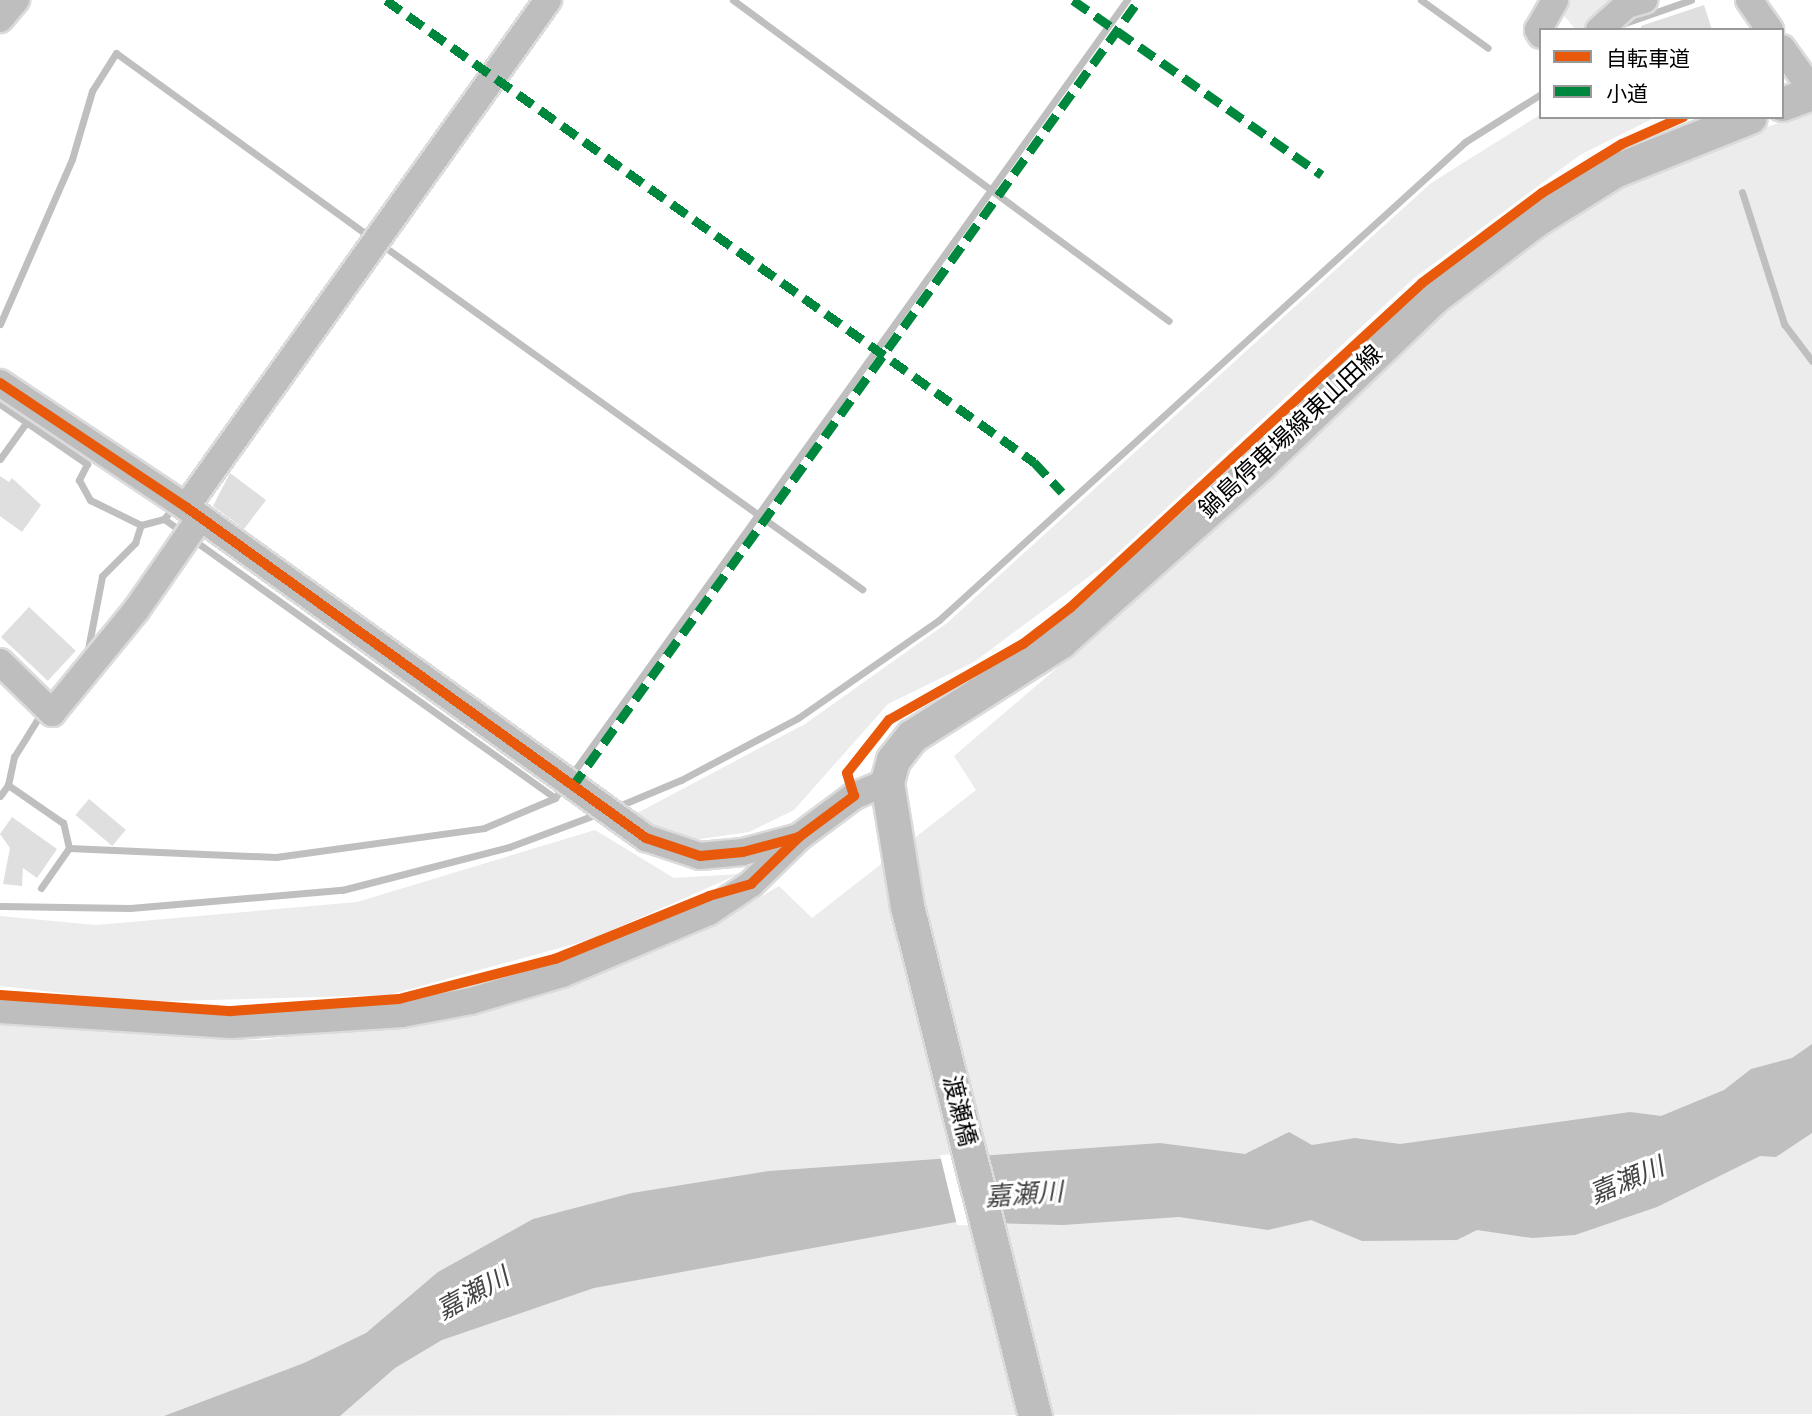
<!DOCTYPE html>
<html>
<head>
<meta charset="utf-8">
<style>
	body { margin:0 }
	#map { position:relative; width:1812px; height:1416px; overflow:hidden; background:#fff; font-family:"Fira Sans Condensed","Noto Sans JP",sans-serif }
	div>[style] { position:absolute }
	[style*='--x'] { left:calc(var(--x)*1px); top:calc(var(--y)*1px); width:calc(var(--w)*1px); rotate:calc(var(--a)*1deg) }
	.green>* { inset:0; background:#ececec }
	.water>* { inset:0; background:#bfbfbf }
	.pier>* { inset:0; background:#fff }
	.stream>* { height:7px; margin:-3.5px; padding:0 3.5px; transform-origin:3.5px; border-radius:3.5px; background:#bfbfbf }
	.building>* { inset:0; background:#dfdfdf; transform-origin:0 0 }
	.roads { filter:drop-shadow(2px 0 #dbdbdb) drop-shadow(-2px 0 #dbdbdb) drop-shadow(0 2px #dbdbdb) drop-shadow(0 -2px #dbdbdb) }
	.minor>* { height:26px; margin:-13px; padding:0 13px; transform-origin:13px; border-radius:13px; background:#bebebe }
	.major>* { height:33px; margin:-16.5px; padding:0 16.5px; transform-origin:16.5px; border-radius:16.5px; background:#bebebe }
	.quiet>* { height:9px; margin-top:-4.5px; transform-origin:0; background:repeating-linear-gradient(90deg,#00873e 0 18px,transparent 0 27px) }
	.cycleway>* { height:10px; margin:-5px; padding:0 5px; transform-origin:5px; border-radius:5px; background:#e8590c }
	span { translate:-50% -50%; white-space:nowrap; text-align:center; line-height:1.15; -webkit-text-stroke:6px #fff; paint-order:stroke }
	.street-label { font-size:24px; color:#000 }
	.water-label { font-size:26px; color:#444; font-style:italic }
	.legend { position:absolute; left:1539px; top:28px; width:245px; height:91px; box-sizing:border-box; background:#fff; border:2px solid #999; margin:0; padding:9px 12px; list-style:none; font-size:21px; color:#000 }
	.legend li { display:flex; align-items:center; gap:14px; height:35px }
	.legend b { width:35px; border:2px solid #999 }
</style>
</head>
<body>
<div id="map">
	<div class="green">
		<div style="clip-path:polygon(1565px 0,1616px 0,1584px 30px,1576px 30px,1560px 11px)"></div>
		<div style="clip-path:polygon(1812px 110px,1812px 1414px,0 1416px,0 1025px,261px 1040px,443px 1017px,568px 986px,709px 927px,779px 886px,812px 918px,976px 790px,954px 756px,1112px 621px,1410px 343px,1543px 233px,1655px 170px)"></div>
		<div style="clip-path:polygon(1541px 114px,1656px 117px,1580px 155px,1413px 279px,1106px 564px,974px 662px,888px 704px,794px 810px,749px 832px,687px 841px,626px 819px,805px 724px,947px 623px,1431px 183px)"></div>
		<div style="clip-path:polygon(595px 830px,674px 878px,739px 874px,592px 939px,389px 995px,142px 1002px,0 986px,0 916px,96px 925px,357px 902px)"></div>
	</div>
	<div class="water">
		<div style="clip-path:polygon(1812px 1044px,1812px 1133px,1776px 1157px,1760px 1156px,1657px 1207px,1575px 1235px,1532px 1238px,1477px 1230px,1457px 1240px,1362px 1241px,1311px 1220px,1268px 1230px,1179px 1217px,1063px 1225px,956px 1222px,594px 1288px,442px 1340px,395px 1368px,340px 1416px,164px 1416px,304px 1363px,366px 1333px,438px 1272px,533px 1219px,632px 1193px,769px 1171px,1160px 1143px,1245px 1154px,1289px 1132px,1312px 1145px,1355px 1138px,1400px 1144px,1630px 1112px,1661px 1116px,1724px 1090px,1751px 1069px,1792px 1058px)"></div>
	</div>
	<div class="pier">
		<div style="clip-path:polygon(985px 1152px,1003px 1227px,957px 1225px,940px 1155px)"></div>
	</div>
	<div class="stream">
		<div style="--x:733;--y:0;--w:541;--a:36.36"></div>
		<div style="--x:1421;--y:0;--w:82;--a:35.6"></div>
		<div style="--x:1622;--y:24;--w:73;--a:-19.2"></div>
		<div style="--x:1742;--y:192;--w:139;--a:72.3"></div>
		<div style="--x:1784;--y:324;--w:46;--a:52.9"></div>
		<div style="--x:382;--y:245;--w:591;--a:35.63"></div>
		<div style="--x:0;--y:324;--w:180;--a:-66.4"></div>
		<div style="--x:72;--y:159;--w:71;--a:-73.6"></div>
		<div style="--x:92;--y:91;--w:45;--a:-57.7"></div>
		<div style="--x:116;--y:53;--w:316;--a:35.9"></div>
		<div style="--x:0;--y:404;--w:106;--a:34.6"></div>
		<div style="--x:87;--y:464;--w:18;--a:117"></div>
		<div style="--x:79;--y:480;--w:23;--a:61"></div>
		<div style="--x:90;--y:500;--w:57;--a:26.1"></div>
		<div style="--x:0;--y:459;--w:44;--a:-54.2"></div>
		<div style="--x:164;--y:519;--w:480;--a:35.5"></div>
		<div style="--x:555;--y:798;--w:982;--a:-54.37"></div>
		<div style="--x:88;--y:649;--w:74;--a:-79.1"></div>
		<div style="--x:102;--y:576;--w:47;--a:-45"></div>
		<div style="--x:135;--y:543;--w:19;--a:-72"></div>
		<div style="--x:141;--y:525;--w:24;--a:-15"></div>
		<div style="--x:164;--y:519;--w:16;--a:-52"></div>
		<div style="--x:0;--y:796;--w:14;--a:-54"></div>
		<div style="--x:614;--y:808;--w:73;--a:-22.7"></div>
		<div style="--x:681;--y:780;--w:132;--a:-27.9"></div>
		<div style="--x:798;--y:718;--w:172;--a:-34.8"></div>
		<div style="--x:939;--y:620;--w:711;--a:-42.26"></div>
		<div style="--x:1465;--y:142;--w:90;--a:-32.3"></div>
		<div style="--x:69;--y:848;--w:207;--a:2.5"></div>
		<div style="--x:276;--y:857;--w:210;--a:-7.9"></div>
		<div style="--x:484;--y:828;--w:77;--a:-22.9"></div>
		<div style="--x:41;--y:888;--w:49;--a:-55"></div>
		<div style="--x:69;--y:848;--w:26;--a:-103"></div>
		<div style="--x:63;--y:823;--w:67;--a:-145.4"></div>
		<div style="--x:8;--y:785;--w:29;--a:-78"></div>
		<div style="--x:14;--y:757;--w:53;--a:-58.1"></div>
		<div style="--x:0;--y:906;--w:130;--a:0.9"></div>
		<div style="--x:130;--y:908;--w:213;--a:-4.9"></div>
		<div style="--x:342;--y:890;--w:172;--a:-14.4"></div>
		<div style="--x:509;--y:847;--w:97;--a:-20.5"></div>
	</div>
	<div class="building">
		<div style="clip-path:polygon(1704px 5px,1712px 30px,1641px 30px,1641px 26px)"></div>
		<div style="clip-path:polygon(230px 473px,266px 500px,244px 529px,213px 506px)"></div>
		<div style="clip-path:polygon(0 476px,9px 482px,12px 478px,41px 505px,22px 532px,0 516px)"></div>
		<div style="left:29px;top:607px;width:64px;height:41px;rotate:43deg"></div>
		<div style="left:89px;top:799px;width:48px;height:21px;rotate:40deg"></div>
		<div style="clip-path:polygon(12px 817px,57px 849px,37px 878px,23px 868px,22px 886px,3px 884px,10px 848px,0 834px)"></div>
	</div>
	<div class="roads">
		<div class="minor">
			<div style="--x:1749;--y:0;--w:37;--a:55"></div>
			<div style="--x:0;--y:19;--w:25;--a:-50"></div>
			<div style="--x:1599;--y:30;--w:38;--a:-42"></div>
			<div style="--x:1627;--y:5;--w:18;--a:-16"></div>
			<div style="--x:1541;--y:35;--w:6;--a:-121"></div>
			<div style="--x:1538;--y:30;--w:34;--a:-60"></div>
			<div style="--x:1782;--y:48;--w:52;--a:54.5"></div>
			<div style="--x:0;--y:383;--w:224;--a:33.7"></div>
			<div style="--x:186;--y:507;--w:567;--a:35.74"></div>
			<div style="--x:646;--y:838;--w:57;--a:18.4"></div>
			<div style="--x:700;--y:856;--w:43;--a:-5.3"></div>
			<div style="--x:743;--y:852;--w:58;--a:-15"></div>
			<div style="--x:186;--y:507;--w:623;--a:-54.47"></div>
			<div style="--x:0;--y:662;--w:73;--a:44.4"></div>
			<div style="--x:52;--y:713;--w:134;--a:-50.7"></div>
			<div style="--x:137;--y:609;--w:111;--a:-55.3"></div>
			<div style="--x:0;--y:1010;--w:231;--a:3.7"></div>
			<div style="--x:231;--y:1025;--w:171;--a:-3.7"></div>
			<div style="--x:402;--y:1014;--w:70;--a:-10.7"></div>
			<div style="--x:471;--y:1001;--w:95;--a:-16.5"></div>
			<div style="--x:562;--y:974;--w:160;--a:-22.9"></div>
			<div style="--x:709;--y:912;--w:50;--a:-33.7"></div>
			<div style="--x:751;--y:884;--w:67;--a:-44.4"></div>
			<div style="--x:799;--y:837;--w:69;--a:-36.7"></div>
			<div style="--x:854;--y:796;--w:36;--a:-23"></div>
		</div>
		<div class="major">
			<div style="--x:1782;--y:104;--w:32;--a:-20"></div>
			<div style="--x:1035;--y:1416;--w:526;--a:-104.09"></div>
			<div style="--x:907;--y:906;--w:126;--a:-99.2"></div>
			<div style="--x:887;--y:782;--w:23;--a:-75"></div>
			<div style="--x:893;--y:760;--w:31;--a:-52"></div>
			<div style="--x:912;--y:736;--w:175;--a:-32.4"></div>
			<div style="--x:1060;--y:642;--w:266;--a:-41.7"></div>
			<div style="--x:1259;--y:465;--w:243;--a:-43.8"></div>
			<div style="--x:1434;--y:297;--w:126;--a:-37.2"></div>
			<div style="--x:1534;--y:221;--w:94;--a:-32"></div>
			<div style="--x:1614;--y:171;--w:146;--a:-21.7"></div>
		</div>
	</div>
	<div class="quiet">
		<div style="--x:386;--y:0;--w:796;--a:35.49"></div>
		<div style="--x:1034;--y:462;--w:41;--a:47"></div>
		<div style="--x:1073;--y:0;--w:304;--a:35.1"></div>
		<div style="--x:572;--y:787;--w:970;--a:-54.23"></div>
	</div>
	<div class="cycleway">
		<div style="--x:0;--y:383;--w:224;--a:33.7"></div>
		<div style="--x:186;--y:507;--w:567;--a:35.74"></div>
		<div style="--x:646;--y:838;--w:57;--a:18.4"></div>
		<div style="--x:700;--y:856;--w:43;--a:-5.3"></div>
		<div style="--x:743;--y:852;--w:58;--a:-15"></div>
		<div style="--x:0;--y:995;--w:232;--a:4"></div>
		<div style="--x:231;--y:1011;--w:168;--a:-4.1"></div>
		<div style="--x:399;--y:999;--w:161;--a:-14.4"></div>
		<div style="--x:555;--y:959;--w:166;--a:-22.2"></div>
		<div style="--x:709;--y:896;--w:44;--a:-15.9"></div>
		<div style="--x:751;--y:884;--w:67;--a:-44.4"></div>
		<div style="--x:799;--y:837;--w:69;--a:-36.7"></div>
		<div style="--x:854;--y:796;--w:24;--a:-107"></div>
		<div style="--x:847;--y:773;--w:68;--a:-51.6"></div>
		<div style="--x:889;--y:720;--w:154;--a:-29.6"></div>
		<div style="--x:1023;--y:644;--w:59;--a:-37.5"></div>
		<div style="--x:1070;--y:608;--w:479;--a:-42.7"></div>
		<div style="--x:1422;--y:283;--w:150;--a:-36.9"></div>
		<div style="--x:1542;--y:193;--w:94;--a:-31.5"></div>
		<div style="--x:1622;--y:144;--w:67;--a:-23.9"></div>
	</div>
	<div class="street-label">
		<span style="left:1291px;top:432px;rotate:-43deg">鍋島停車場線東山田線</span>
		<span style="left:959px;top:1111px;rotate:76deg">渡瀬橋</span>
	</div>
	<div class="water-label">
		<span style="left:1627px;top:1181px;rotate:-23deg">嘉瀬川</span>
		<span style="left:1024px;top:1195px;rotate:-4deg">嘉瀬川</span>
		<span style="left:473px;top:1294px;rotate:-29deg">嘉瀬川</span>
	</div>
	<ul class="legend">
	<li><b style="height:9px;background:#e8590c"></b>自転車道</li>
	<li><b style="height:9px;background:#00873e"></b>小道</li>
	</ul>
</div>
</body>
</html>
